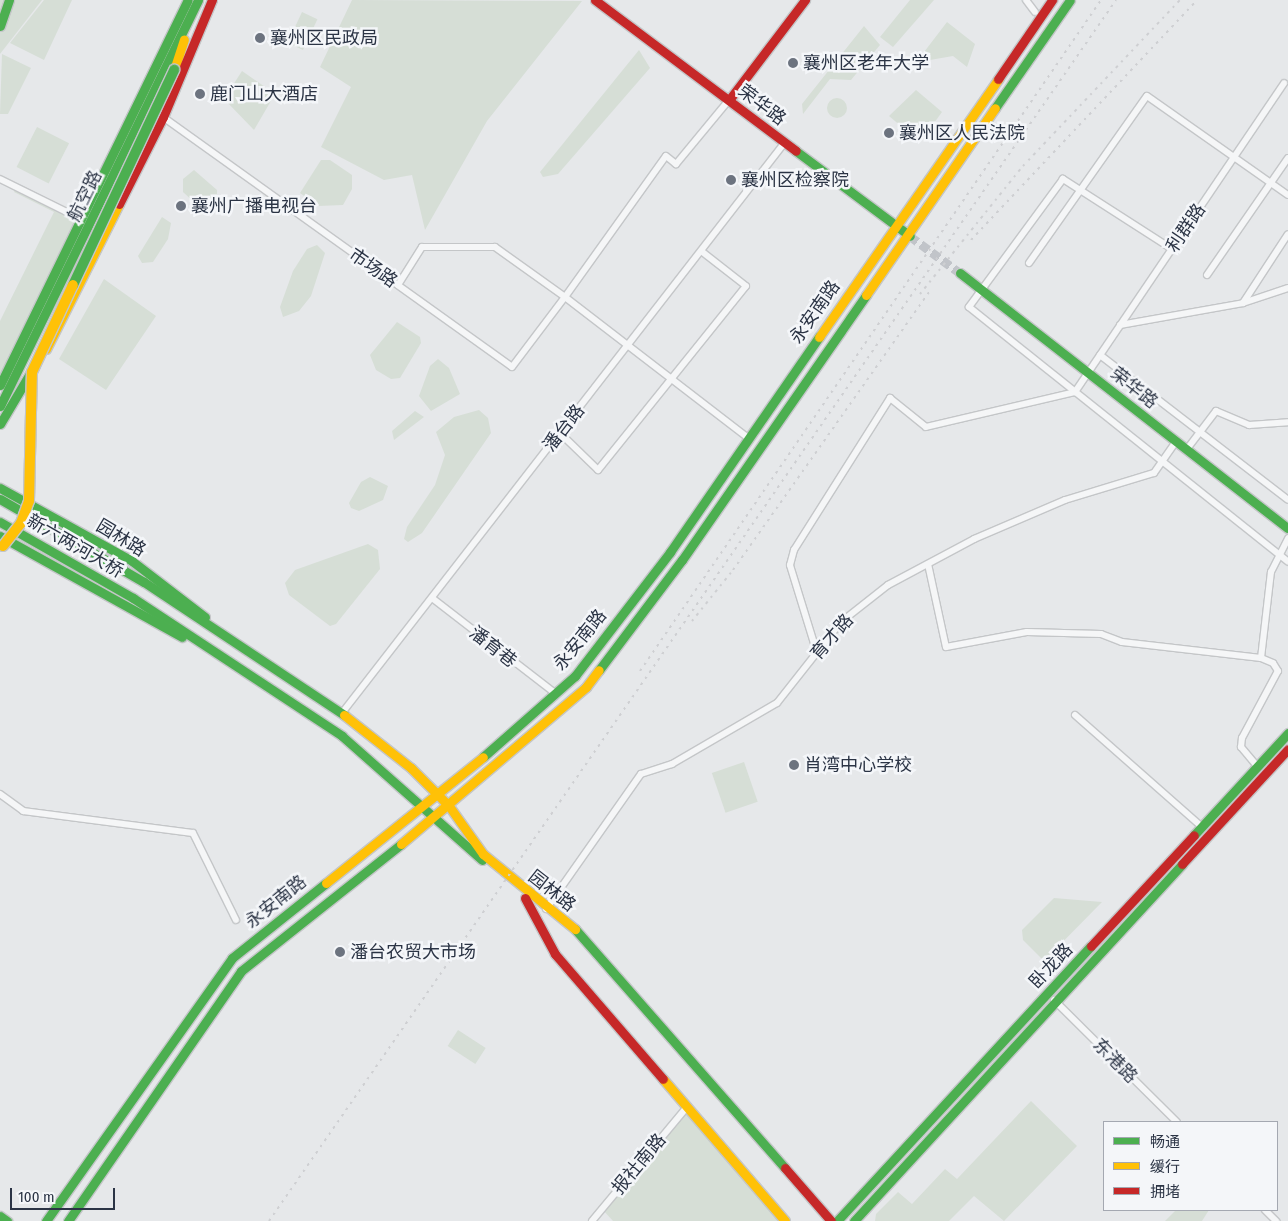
<!DOCTYPE html>
<html>
<head>
<meta charset="utf-8">
<style>
	body { margin:0 }
	#map { position:relative; width:1288px; height:1221px; overflow:hidden; background:#e6e8ea; font-family:"Fira Sans Condensed","Noto Sans SC",sans-serif }
	div>[style] { position:absolute }
	[style*='--x'] { left:calc(var(--x)*1px); top:calc(var(--y)*1px); width:calc(var(--w)*1px); rotate:calc(var(--a)*1deg) }
	.green>* { inset:0; background:#d6ded6; transform-origin:0 0 }
	.round { border-radius:50% }
	.secondary-tunnel>* { height:9px; margin-top:-4.5px; transform-origin:0; background:repeating-linear-gradient(90deg,#c1c4c9 0 9px,transparent 0 13.5px) }
	.roads { filter:drop-shadow(1px 0 #c4c6c8) drop-shadow(-1px 0 #c4c6c8) drop-shadow(0 1px #c4c6c8) drop-shadow(0 -1px #c4c6c8) }
	.street>* { height:6px; margin:-3px; padding:0 3px; transform-origin:3px; border-radius:3px; background:#f5f6f7 }
	.fast>* { height:9px; margin:-4.5px; padding:0 4.5px; transform-origin:4.5px; border-radius:4.5px; background:#4caf50 }
	.slow>* { height:9px; margin:-4.5px; padding:0 4.5px; transform-origin:4.5px; border-radius:4.5px; background:#ffc107 }
	.jam>* { height:9px; margin:-4.5px; padding:0 4.5px; transform-origin:4.5px; border-radius:4.5px; background:#c62828 }
	.rail>* { height:2px; margin-top:-1px; transform-origin:0; background:repeating-linear-gradient(90deg,#cecfd2 0 2.5px,transparent 0 7.5px) }
	.bridges { filter:drop-shadow(1px 0 #c2c5c8) drop-shadow(-1px 0 #c2c5c8) drop-shadow(0 1px #c2c5c8) drop-shadow(0 -1px #c2c5c8) }
	.fast-bridge>* { height:10px; margin:-5px; padding:0 5px; transform-origin:5px; border-radius:5px; background:#4caf50 }
	.slow-bridge>* { height:10px; margin:-5px; padding:0 5px; transform-origin:5px; border-radius:5px; background:#ffc107 }
	.dots>* { width:14px; height:14px; translate:-50% -50%; box-sizing:border-box; border:2px solid #f4f6f9; border-radius:50% }
	span { translate:-50% -50%; white-space:nowrap; text-align:center; line-height:1.15; -webkit-text-stroke:5px #f4f6f9; paint-order:stroke }
	.poi-label { font-size:18px; color:#2b3445 }
	.left { translate:0 -50%; text-align:left }
	.street-label { font-size:18px; color:#2b3445 }
	.legend { position:absolute; left:1103px; top:1121px; width:175px; height:90px; box-sizing:border-box; background:#f4f6f9; border:1px solid #a4a8b1; margin:0; padding:6px 9px; list-style:none; font-size:15px; color:#2b3445 }
	.legend li { display:flex; align-items:center; gap:10px; height:25px }
	.legend b { width:25px; border:1px solid #a4a8b1 }
	.scale { position:absolute; left:10px; top:1188px; width:105px; height:22px; box-sizing:border-box; border:2px solid #2b3445; border-top:0; padding-left:6px; font-size:15px; line-height:18px; white-space:nowrap; color:#2b3445; -webkit-text-stroke:4px #f4f6f9; paint-order:stroke }
</style>
</head>
<body>
<div id="map">
	<div class="green">
		<div style="clip-path:polygon(0 0,42px 0,0 54px)"></div>
		<div style="clip-path:polygon(44px 0,72px 0,44px 60px,10px 43px)"></div>
		<div style="clip-path:polygon(352px 0,582px 1px,487px 121px,425px 230px,412px 175px,384px 180px,321px 147px,351px 87px,320px 67px)"></div>
		<div style="clip-path:polygon(910px 0,934px 0,893px 47px,880px 37px)"></div>
		<div style="left:302px;top:12px;width:17px;height:34px;rotate:25deg"></div>
		<div style="clip-path:polygon(947px 22px,975px 44px,967px 67px,953px 56px,930px 60px,921px 56px)"></div>
		<div style="clip-path:polygon(864px 26px,880px 45px,851px 80px,830px 79px,803px 114px,802px 104px)"></div>
		<div style="clip-path:polygon(639px 50px,650px 68px,558px 174px,543px 177px,540px 172px)"></div>
		<div style="clip-path:polygon(2px 54px,31px 68px,8px 114px,0 114px)"></div>
		<div style="clip-path:polygon(242px 71px,275px 94px,254px 130px,224px 99px)"></div>
		<div style="clip-path:polygon(916px 90px,942px 112px,924px 137px,908px 132px,889px 116px)"></div>
		<div class="round" style="left:827px;top:98px;width:20px;height:20px"></div>
		<div style="left:37px;top:127px;width:36px;height:45px;rotate:27deg"></div>
		<div style="clip-path:polygon(321px 160px,330px 160px,352px 175px,352px 189px,343px 205px,318px 206px,300px 193px)"></div>
		<div style="clip-path:polygon(194px 170px,217px 190px,217px 203px,208px 215px,183px 192px,183px 179px)"></div>
		<div style="clip-path:polygon(16px 187px,81px 219px,0 385px,0 321px,54px 212px,14px 192px)"></div>
		<div style="clip-path:polygon(162px 217px,171px 223px,168px 239px,153px 262px,142px 263px,138px 256px)"></div>
		<div style="clip-path:polygon(317px 245px,325px 253px,311px 296px,299px 311px,283px 317px,280px 307px,293px 271px,307px 249px)"></div>
		<div style="clip-path:polygon(104px 279px,156px 316px,106px 390px,59px 359px)"></div>
		<div style="clip-path:polygon(397px 322px,420px 337px,421px 343px,400px 378px,391px 379px,376px 370px,370px 355px)"></div>
		<div style="clip-path:polygon(438px 359px,449px 368px,460px 394px,431px 411px,419px 396px,430px 366px)"></div>
		<div style="clip-path:polygon(479px 410px,488px 418px,491px 433px,422px 533px,408px 542px,404px 539px,407px 527px,435px 485px,445px 455px,436px 432px,454px 417px)"></div>
		<div style="clip-path:polygon(415px 411px,424px 417px,394px 440px,392px 431px)"></div>
		<div style="clip-path:polygon(370px 477px,388px 486px,383px 500px,359px 511px,351px 508px,349px 503px,361px 482px)"></div>
		<div style="clip-path:polygon(368px 544px,378px 550px,380px 569px,336px 624px,330px 626px,289px 595px,285px 583px,295px 570px)"></div>
		<div style="left:744px;top:762px;width:42px;height:34px;rotate:71deg"></div>
		<div style="clip-path:polygon(1054px 898px,1102px 902px,1044px 961px,1023px 940px,1022px 930px)"></div>
		<div style="left:458px;top:1030px;width:33px;height:19px;rotate:33deg"></div>
		<div style="clip-path:polygon(1031px 1101px,1077px 1146px,1004px 1221px,974px 1196px,949px 1221px,875px 1221px,876px 1214px,898px 1192px,912px 1204px,945px 1169px,957px 1179px)"></div>
		<div style="clip-path:polygon(687px 1107px,785px 1221px,613px 1221px,602px 1209px)"></div>
		<div style="clip-path:polygon(1176px 1210px,1209px 1210px,1202px 1221px,1165px 1221px)"></div>
	</div>
	<div class="secondary-tunnel">
		<div style="--x:910;--y:236;--w:62;--a:36.5"></div>
	</div>
	<div class="roads">
		<div class="street">
			<div style="--x:1026;--y:0;--w:15;--a:53"></div>
			<div style="--x:163;--y:117;--w:429;--a:35.6"></div>
			<div style="--x:512;--y:367;--w:88;--a:-52.9"></div>
			<div style="--x:565;--y:297;--w:231;--a:37.6"></div>
			<div style="--x:0;--y:179;--w:90;--a:26.3"></div>
			<div style="--x:1172;--y:249;--w:130;--a:-147.3"></div>
			<div style="--x:1063;--y:179;--w:159;--a:126.3"></div>
			<div style="--x:969;--y:307;--w:408;--a:38.6"></div>
			<div style="--x:1029;--y:263;--w:204;--a:-54.8"></div>
			<div style="--x:1147;--y:96;--w:172;--a:35.1"></div>
			<div style="--x:1207;--y:275;--w:142;--a:-55.3"></div>
			<div style="--x:398;--y:285;--w:45;--a:-57.7"></div>
			<div style="--x:422;--y:247;--w:73;--a:0"></div>
			<div style="--x:495;--y:247;--w:86;--a:35.5"></div>
			<div style="--x:565;--y:297;--w:173;--a:-54.4"></div>
			<div style="--x:666;--y:156;--w:13;--a:39"></div>
			<div style="--x:676;--y:164;--w:83;--a:-50.4"></div>
			<div style="--x:1243;--y:303;--w:82;--a:-56.9"></div>
			<div style="--x:1120;--y:325;--w:125;--a:-10.1"></div>
			<div style="--x:1243;--y:303;--w:47;--a:-18.4"></div>
			<div style="--x:1100;--y:355;--w:237;--a:37.6"></div>
			<div style="--x:560;--y:433;--w:53;--a:44.2"></div>
			<div style="--x:598;--y:470;--w:236;--a:-51.2"></div>
			<div style="--x:746;--y:286;--w:57;--a:-142.1"></div>
			<div style="--x:1187;--y:449;--w:48;--a:-52.7"></div>
			<div style="--x:1216;--y:411;--w:36;--a:23"></div>
			<div style="--x:1249;--y:425;--w:39;--a:-4"></div>
			<div style="--x:928;--y:564;--w:85;--a:77.8"></div>
			<div style="--x:946;--y:647;--w:82;--a:-10.5"></div>
			<div style="--x:1027;--y:632;--w:74;--a:1.5"></div>
			<div style="--x:1101;--y:634;--w:22;--a:21"></div>
			<div style="--x:1122;--y:642;--w:140;--a:6.6"></div>
			<div style="--x:1261;--y:658;--w:87;--a:-83.4"></div>
			<div style="--x:1271;--y:572;--w:38;--a:-63"></div>
			<div style="--x:432;--y:598;--w:157;--a:37.7"></div>
			<div style="--x:817;--y:653;--w:92;--a:-107.1"></div>
			<div style="--x:790;--y:565;--w:16;--a:-75"></div>
			<div style="--x:794;--y:550;--w:180;--a:-57.7"></div>
			<div style="--x:890;--y:398;--w:46;--a:38.9"></div>
			<div style="--x:926;--y:427;--w:153;--a:-13.2"></div>
			<div style="--x:1075;--y:392;--w:373;--a:-55.9"></div>
			<div style="--x:342;--y:713;--w:723;--a:-52.19"></div>
			<div style="--x:1075;--y:715;--w:169;--a:41.4"></div>
			<div style="--x:1257;--y:766;--w:25;--a:-130"></div>
			<div style="--x:1241;--y:747;--w:9;--a:-84"></div>
			<div style="--x:1242;--y:738;--w:76;--a:-61.8"></div>
			<div style="--x:1278;--y:671;--w:9;--a:-122"></div>
			<div style="--x:1273;--y:663;--w:13;--a:-157"></div>
			<div style="--x:0;--y:794;--w:29;--a:36"></div>
			<div style="--x:23;--y:811;--w:171;--a:7.4"></div>
			<div style="--x:193;--y:833;--w:97;--a:63.7"></div>
			<div style="--x:546;--y:909;--w:165;--a:-54.9"></div>
			<div style="--x:641;--y:774;--w:33;--a:-18"></div>
			<div style="--x:672;--y:764;--w:121;--a:-30.2"></div>
			<div style="--x:777;--y:703;--w:103;--a:-51.7"></div>
			<div style="--x:841;--y:622;--w:60;--a:-38.2"></div>
			<div style="--x:888;--y:585;--w:98;--a:-28.1"></div>
			<div style="--x:974;--y:539;--w:99;--a:-23.2"></div>
			<div style="--x:1065;--y:500;--w:93;--a:-16.9"></div>
			<div style="--x:1154;--y:473;--w:39;--a:-55"></div>
			<div style="--x:1054;--y:1000;--w:173;--a:44.8"></div>
			<div style="--x:1265;--y:1210;--w:16;--a:45"></div>
			<div style="--x:592;--y:1221;--w:148;--a:-50.2"></div>
		</div>
		<div class="fast">
			<div style="--x:0;--y:26;--w:28;--a:-71"></div>
			<div style="--x:995;--y:108;--w:131;--a:-55.2"></div>
			<div style="--x:796;--y:151;--w:142;--a:36.7"></div>
			<div style="--x:960;--y:273;--w:415;--a:37.9"></div>
			<div style="--x:0;--y:385;--w:428;--a:-64"></div>
			<div style="--x:0;--y:406;--w:452;--a:-64"></div>
			<div style="--x:0;--y:424;--w:69;--a:-59.3"></div>
			<div style="--x:0;--y:488;--w:151;--a:28.9"></div>
			<div style="--x:132;--y:561;--w:92;--a:37.5"></div>
			<div style="--x:0;--y:499;--w:166;--a:30"></div>
			<div style="--x:144;--y:582;--w:240;--a:33.6"></div>
			<div style="--x:0;--y:522;--w:153;--a:29.7"></div>
			<div style="--x:133;--y:598;--w:250;--a:33.4"></div>
			<div style="--x:342;--y:736;--w:187;--a:41.5"></div>
			<div style="--x:0;--y:536;--w:208;--a:29"></div>
			<div style="--x:599;--y:670;--w:138;--a:-53"></div>
			<div style="--x:682;--y:560;--w:323;--a:-55.2"></div>
			<div style="--x:483;--y:757;--w:123;--a:-41.4"></div>
			<div style="--x:575;--y:676;--w:156;--a:-52.5"></div>
			<div style="--x:670;--y:552;--w:262;--a:-55.3"></div>
			<div style="--x:1194;--y:835;--w:139;--a:-47.3"></div>
			<div style="--x:575;--y:929;--w:318;--a:48.7"></div>
			<div style="--x:0;--y:1216;--w:9;--a:36"></div>
			<div style="--x:46;--y:1221;--w:322;--a:-54.7"></div>
			<div style="--x:232;--y:958;--w:120;--a:-38.6"></div>
			<div style="--x:68;--y:1221;--w:304;--a:-55.3"></div>
			<div style="--x:241;--y:971;--w:204;--a:-38.4"></div>
			<div style="--x:837;--y:1221;--w:374;--a:-47.3"></div>
			<div style="--x:854;--y:1221;--w:485;--a:-47.4"></div>
		</div>
		<div class="slow">
			<div style="--x:174;--y:70;--w:32;--a:-72"></div>
			<div style="--x:866;--y:295;--w:227;--a:-55.4"></div>
			<div style="--x:819;--y:337;--w:314;--a:-55.2"></div>
			<div style="--x:46;--y:349;--w:162;--a:-63.3"></div>
			<div style="--x:344;--y:715;--w:85;--a:38.3"></div>
			<div style="--x:411;--y:768;--w:54;--a:45"></div>
			<div style="--x:449;--y:806;--w:59;--a:54.7"></div>
			<div style="--x:483;--y:854;--w:119;--a:39.2"></div>
			<div style="--x:401;--y:844;--w:243;--a:-40.3"></div>
			<div style="--x:586;--y:687;--w:21;--a:-53"></div>
			<div style="--x:326;--y:883;--w:201;--a:-38.7"></div>
			<div style="--x:663;--y:1079;--w:187;--a:49.3"></div>
		</div>
		<div class="jam">
			<div style="--x:595;--y:0;--w:251;--a:36.9"></div>
			<div style="--x:998;--y:79;--w:96;--a:-55.6"></div>
			<div style="--x:729;--y:100;--w:126;--a:-52.8"></div>
			<div style="--x:119;--y:204;--w:97;--a:-63.2"></div>
			<div style="--x:163;--y:117;--w:127;--a:-67.3"></div>
			<div style="--x:1182;--y:864;--w:156;--a:-47.3"></div>
			<div style="--x:525;--y:898;--w:64;--a:61.8"></div>
			<div style="--x:555;--y:954;--w:165;--a:49.2"></div>
			<div style="--x:1091;--y:946;--w:151;--a:-47.1"></div>
			<div style="--x:785;--y:1168;--w:70;--a:49"></div>
		</div>
	</div>
	<div class="rail">
		<div style="--x:971;--y:240;--w:330;--a:-46.7"></div>
		<div style="--x:920;--y:294;--w:164;--a:-51.2"></div>
		<div style="--x:1023;--y:166;--w:228;--a:-46.6"></div>
		<div style="--x:692;--y:621;--w:65;--a:-51.2"></div>
		<div style="--x:733;--y:570;--w:342;--a:-54.8"></div>
		<div style="--x:640;--y:671;--w:814;--a:-55.51"></div>
		<div style="--x:269;--y:1221;--w:1486;--a:-55.25"></div>
	</div>
	<div class="bridges">
		<div class="fast-bridge">
			<div style="--x:73;--y:285;--w:238;--a:-64.8"></div>
		</div>
		<div class="slow-bridge">
			<div style="--x:3;--y:546;--w:29;--a:-52"></div>
			<div style="--x:21;--y:523;--w:23;--a:-70"></div>
			<div style="--x:29;--y:501;--w:129;--a:-88.7"></div>
			<div style="--x:32;--y:372;--w:96;--a:-64.8"></div>
		</div>
	</div>
	<div class="dots">
		<div style="left:260px;top:38px;background:#6c737f"></div>
		<div style="left:793px;top:63px;background:#6c737f"></div>
		<div style="left:200px;top:94px;background:#6c737f"></div>
		<div style="left:889px;top:133px;background:#6c737f"></div>
		<div style="left:731px;top:180px;background:#6c737f"></div>
		<div style="left:181px;top:206px;background:#6c737f"></div>
		<div style="left:794px;top:765px;background:#6c737f"></div>
		<div style="left:340px;top:952px;background:#6c737f"></div>
	</div>
	<div class="poi-label">
		<span class="left" style="left:270px;top:38px">襄州区民政局</span>
		<span class="left" style="left:803px;top:63px">襄州区老年大学</span>
		<span class="left" style="left:210px;top:94px">鹿门山大酒店</span>
		<span class="left" style="left:899px;top:133px">襄州区人民法院</span>
		<span class="left" style="left:741px;top:180px">襄州区检察院</span>
		<span class="left" style="left:191px;top:206px">襄州广播电视台</span>
		<span class="left" style="left:804px;top:765px">肖湾中心学校</span>
		<span class="left" style="left:350px;top:952px">潘台农贸大市场</span>
	</div>
	<div class="street-label">
		<span style="left:762px;top:105px;rotate:37deg">荣华路</span>
		<span style="left:85px;top:196px;rotate:-64deg">航空路</span>
		<span style="left:1186px;top:228px;rotate:-56deg">利群路</span>
		<span style="left:373px;top:268px;rotate:35deg">市场路</span>
		<span style="left:815px;top:312px;rotate:-55deg">永安南路</span>
		<span style="left:1134px;top:388px;rotate:38deg">荣华路</span>
		<span style="left:564px;top:428px;rotate:-52deg">潘台路</span>
		<span style="left:121px;top:538px;rotate:31deg">园林路</span>
		<span style="left:75px;top:546px;rotate:30deg">新六两河大桥</span>
		<span style="left:832px;top:637px;rotate:-49deg">育才路</span>
		<span style="left:580px;top:640px;rotate:-51deg">永安南路</span>
		<span style="left:493px;top:647px;rotate:38deg">潘育巷</span>
		<span style="left:552px;top:891px;rotate:38deg">园林路</span>
		<span style="left:276px;top:902px;rotate:-39deg">永安南路</span>
		<span style="left:1051px;top:966px;rotate:-47deg">卧龙路</span>
		<span style="left:1115px;top:1061px;rotate:45deg">东港路</span>
		<span style="left:639px;top:1164px;rotate:-50deg">报社南路</span>
	</div>
	<ul class="legend">
	<li><b style="height:6px;background:#4caf50"></b>畅通</li>
	<li><b style="height:6px;background:#ffc107"></b>缓行</li>
	<li><b style="height:6px;background:#c62828"></b>拥堵</li>
	</ul>
	<div class="scale">100 m</div>
</div>
</body>
</html>
